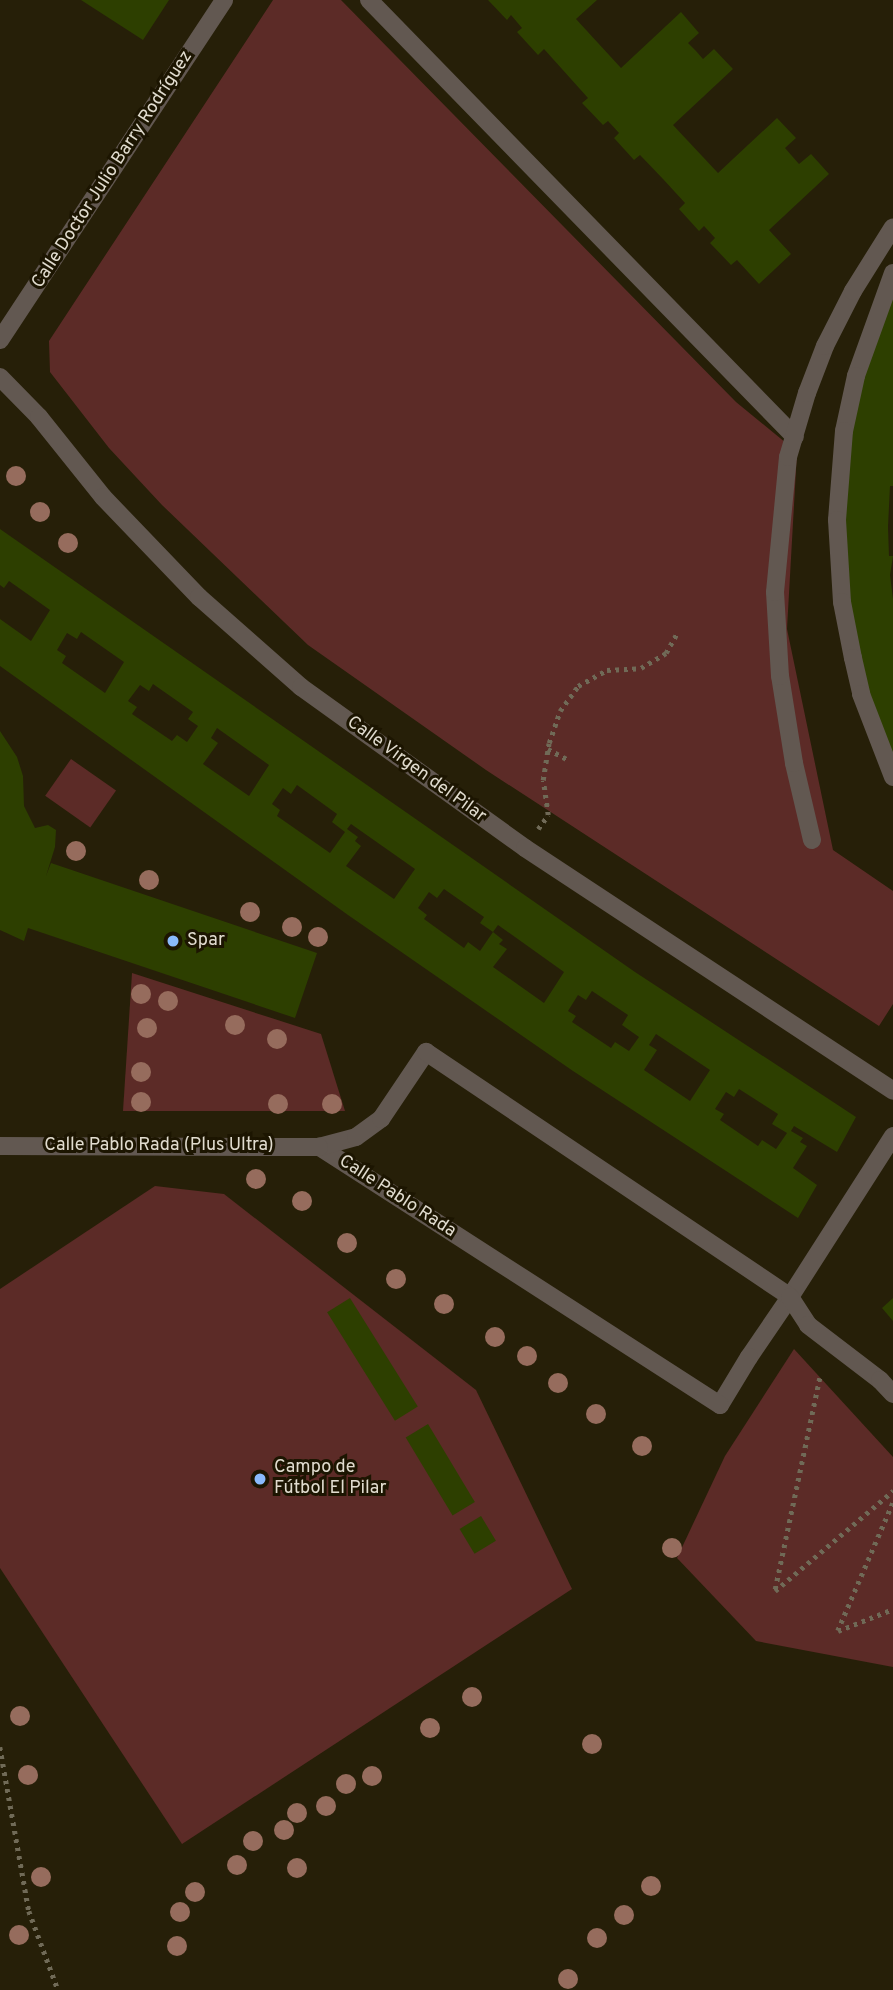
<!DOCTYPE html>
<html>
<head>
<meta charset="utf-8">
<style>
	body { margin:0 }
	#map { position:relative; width:893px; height:1990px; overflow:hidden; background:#261f08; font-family:Overpass,sans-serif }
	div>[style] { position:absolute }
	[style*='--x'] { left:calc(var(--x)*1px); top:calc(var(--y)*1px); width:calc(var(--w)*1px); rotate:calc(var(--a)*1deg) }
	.green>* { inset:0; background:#5c2b27; transform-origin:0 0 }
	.building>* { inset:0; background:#2d3f00; transform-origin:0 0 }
	.path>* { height:4.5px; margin-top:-2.25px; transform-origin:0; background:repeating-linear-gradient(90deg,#706a57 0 3.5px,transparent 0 8.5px) }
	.minor>* { height:18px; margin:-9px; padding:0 9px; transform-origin:9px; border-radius:9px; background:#625851 }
	.trees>* { width:20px; height:20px; margin:-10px; border-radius:50%; background:#966c5d }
	.dots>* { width:19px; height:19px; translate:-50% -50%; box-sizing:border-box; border:4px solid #1c1501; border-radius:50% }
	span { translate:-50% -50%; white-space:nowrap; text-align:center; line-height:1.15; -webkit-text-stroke:6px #1c1501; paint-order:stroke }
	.street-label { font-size:18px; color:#e1dccf }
	.poi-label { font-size:18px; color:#e1dccf }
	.left { translate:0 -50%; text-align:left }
</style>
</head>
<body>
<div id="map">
	<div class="green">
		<div style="clip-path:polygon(273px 0,341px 0,736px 402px,797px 452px,787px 629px,833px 850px,893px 891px,893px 1004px,879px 1026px,486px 770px,308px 645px,162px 505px,109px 448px,50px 372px,49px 341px)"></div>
		<div style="left:71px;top:759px;width:55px;height:45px;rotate:35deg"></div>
		<div style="clip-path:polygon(132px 973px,321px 1034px,345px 1111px,123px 1111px)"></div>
		<div style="clip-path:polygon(155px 1186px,224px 1194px,476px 1390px,572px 1589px,182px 1844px,0 1568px,0 1289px)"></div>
		<div style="clip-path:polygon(794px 1349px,893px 1457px,893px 1667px,756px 1641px,677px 1558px,725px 1456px)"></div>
	</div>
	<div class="building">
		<div style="clip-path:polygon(81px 0,169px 0,143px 40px)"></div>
		<div style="clip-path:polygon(488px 0,597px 0,576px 19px,621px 68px,681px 12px,699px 33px,688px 43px,696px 51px,703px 59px,714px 49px,733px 69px,673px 125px,718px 173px,777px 118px,796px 138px,785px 148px,799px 164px,811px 154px,829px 174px,769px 230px,791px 254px,759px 284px,737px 260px,731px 265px,710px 243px,715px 238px,704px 226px,699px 231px,679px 209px,685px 203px,663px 179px,640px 155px,634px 160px,614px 138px,619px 133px,608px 121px,603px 125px,582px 103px,588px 98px,544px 49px,538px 55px,517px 32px,522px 28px,511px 15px,507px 20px)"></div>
		<div style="clip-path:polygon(893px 284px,893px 486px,890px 486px,888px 527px,889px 556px,893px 556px,890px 575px,893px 599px,893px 766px,875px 722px,854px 640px,842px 546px,843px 488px,861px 375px)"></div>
		<div style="clip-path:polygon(evenodd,0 529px,635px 972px,856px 1117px,837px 1152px,794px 1126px,791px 1131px,803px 1138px,800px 1142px,807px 1146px,793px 1168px,817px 1185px,798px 1218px,573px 1071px,348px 915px,0 666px,0 619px,31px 641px,50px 610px,9px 581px,4px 588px,0 585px,0 529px,81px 632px,124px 662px,105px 693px,62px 663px,66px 656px,57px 650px,67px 633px,77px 639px,81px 632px,0 529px,153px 684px,193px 712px,188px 719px,198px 726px,187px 742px,177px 735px,172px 741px,132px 714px,137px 707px,128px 701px,140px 685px,149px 691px,153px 684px,0 529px,217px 728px,269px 765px,249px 796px,203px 764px,218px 743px,211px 738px,217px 728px,0 529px,297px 785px,337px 814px,332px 822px,345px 832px,330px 853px,277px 816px,280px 810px,272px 804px,283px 788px,291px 794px,297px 785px,0 529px,351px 824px,415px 869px,394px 899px,346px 866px,361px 846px,355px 841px,358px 837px,347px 829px,351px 824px,0 529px,444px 889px,484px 917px,480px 923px,493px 932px,498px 925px,564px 972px,544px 1003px,493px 967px,507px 949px,499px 944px,503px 940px,493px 932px,480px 951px,468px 942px,464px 948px,424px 919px,427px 915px,418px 908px,429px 892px,437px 898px,444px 889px,0 529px,592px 991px,628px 1015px,622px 1025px,639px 1037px,629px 1051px,615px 1042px,611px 1048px,572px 1022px,576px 1016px,568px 1011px,578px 995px,586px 1000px,592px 991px,0 529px,656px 1034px,710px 1070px,690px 1101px,644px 1070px,657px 1050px,649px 1045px,656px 1034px,0 529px,739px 1089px,778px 1114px,772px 1124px,787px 1133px,776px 1149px,762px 1140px,758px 1146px,720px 1120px,724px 1114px,715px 1109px,726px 1092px,734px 1097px,739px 1089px)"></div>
		<div style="clip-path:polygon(0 731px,17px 757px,23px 776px,24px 806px,35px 828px,48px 825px,56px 830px,55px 847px,46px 876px,51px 863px,317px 953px,295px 1018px,28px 928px,24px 941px,0 930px)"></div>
		<div style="left:350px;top:1298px;width:128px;height:27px;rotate:58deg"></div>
		<div style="clip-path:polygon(893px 1298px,893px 1321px,882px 1308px)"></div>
		<div style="left:428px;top:1424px;width:91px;height:26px;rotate:59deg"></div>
		<div style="left:481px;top:1516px;width:29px;height:25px;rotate:59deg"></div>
	</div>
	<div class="path">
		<div style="--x:548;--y:749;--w:24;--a:28"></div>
		<div style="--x:538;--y:829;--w:17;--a:-54"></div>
		<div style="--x:548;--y:815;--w:35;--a:-98"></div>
		<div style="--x:543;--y:780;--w:37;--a:-81"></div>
		<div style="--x:549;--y:743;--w:34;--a:-71"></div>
		<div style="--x:560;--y:711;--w:31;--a:-54"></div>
		<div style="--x:578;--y:686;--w:33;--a:-29"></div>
		<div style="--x:607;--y:670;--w:34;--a:-3"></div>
		<div style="--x:641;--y:668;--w:29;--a:-31"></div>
		<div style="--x:666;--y:653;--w:25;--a:-61"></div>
		<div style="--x:820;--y:1378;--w:218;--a:101.9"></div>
		<div style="--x:775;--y:1591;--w:155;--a:-40.3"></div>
		<div style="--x:893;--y:1503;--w:139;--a:113.3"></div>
		<div style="--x:838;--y:1631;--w:59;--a:-21.8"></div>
		<div style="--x:0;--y:1747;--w:167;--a:80"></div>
		<div style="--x:29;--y:1911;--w:84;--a:69.8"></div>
	</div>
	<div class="minor">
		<div style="--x:369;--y:0;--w:610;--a:45.73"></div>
		<div style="--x:893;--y:273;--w:109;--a:109.8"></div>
		<div style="--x:856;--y:376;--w:56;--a:102.3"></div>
		<div style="--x:844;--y:431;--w:89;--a:94.5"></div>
		<div style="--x:837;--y:520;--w:82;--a:86.5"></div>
		<div style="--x:842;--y:602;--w:57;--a:78.9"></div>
		<div style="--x:853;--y:658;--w:37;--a:77"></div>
		<div style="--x:861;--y:694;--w:89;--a:68.9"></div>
		<div style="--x:0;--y:340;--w:407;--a:-56.6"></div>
		<div style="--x:0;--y:377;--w:56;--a:45.7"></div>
		<div style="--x:39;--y:417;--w:102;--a:51.3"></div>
		<div style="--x:103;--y:497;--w:139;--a:46.2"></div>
		<div style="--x:199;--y:597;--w:136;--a:41.4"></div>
		<div style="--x:301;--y:687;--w:276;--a:35.7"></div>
		<div style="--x:525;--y:848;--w:441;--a:33.4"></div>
		<div style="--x:812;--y:840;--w:79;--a:-103.2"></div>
		<div style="--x:794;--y:763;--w:88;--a:-99.1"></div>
		<div style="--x:780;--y:676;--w:84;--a:-93.4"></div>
		<div style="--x:775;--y:592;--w:136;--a:-84.5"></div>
		<div style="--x:788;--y:457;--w:67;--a:-73.5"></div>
		<div style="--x:807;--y:393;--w:50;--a:-69"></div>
		<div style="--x:825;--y:346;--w:62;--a:-63"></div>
		<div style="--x:853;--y:291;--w:75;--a:-58"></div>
		<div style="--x:893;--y:1136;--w:191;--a:122.6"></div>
		<div style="--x:790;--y:1297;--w:73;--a:124.3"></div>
		<div style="--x:749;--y:1357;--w:56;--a:121.1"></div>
		<div style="--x:720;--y:1405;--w:477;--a:-147.2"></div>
		<div style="--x:319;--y:1147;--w:38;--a:-15"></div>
		<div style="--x:356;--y:1137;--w:31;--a:-36"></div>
		<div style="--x:381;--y:1119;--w:81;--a:-56.1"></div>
		<div style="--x:426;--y:1052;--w:439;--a:33.9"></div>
		<div style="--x:790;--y:1297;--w:33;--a:57"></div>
		<div style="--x:808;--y:1325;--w:91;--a:37.4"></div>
		<div style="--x:880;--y:1380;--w:19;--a:47"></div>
		<div style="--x:0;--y:1146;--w:319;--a:0.2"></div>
	</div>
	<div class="trees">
		<div style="left:16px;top:476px"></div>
		<div style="left:40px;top:512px"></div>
		<div style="left:68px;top:543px"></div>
		<div style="left:76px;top:851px"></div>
		<div style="left:149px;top:880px"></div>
		<div style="left:250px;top:912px"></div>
		<div style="left:292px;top:927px"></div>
		<div style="left:318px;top:937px"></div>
		<div style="left:141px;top:994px"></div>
		<div style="left:168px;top:1001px"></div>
		<div style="left:235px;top:1025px"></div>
		<div style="left:147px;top:1028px"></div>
		<div style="left:277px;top:1039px"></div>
		<div style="left:141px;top:1072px"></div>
		<div style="left:141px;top:1102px"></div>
		<div style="left:278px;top:1104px"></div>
		<div style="left:332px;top:1104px"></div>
		<div style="left:256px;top:1179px"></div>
		<div style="left:302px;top:1201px"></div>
		<div style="left:347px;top:1243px"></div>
		<div style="left:396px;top:1279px"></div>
		<div style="left:444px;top:1304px"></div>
		<div style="left:495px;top:1337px"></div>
		<div style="left:527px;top:1356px"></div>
		<div style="left:558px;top:1383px"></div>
		<div style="left:596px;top:1414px"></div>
		<div style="left:642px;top:1446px"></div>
		<div style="left:672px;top:1548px"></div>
		<div style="left:472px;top:1697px"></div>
		<div style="left:20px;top:1716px"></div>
		<div style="left:430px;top:1728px"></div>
		<div style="left:592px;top:1744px"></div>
		<div style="left:28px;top:1775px"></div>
		<div style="left:372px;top:1776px"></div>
		<div style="left:346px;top:1784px"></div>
		<div style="left:326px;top:1806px"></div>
		<div style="left:297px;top:1813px"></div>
		<div style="left:284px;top:1830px"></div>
		<div style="left:253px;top:1841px"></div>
		<div style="left:237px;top:1865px"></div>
		<div style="left:297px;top:1868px"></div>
		<div style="left:41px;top:1877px"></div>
		<div style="left:651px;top:1886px"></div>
		<div style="left:195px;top:1892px"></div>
		<div style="left:180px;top:1912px"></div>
		<div style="left:624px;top:1915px"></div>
		<div style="left:19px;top:1935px"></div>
		<div style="left:597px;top:1938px"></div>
		<div style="left:177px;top:1946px"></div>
		<div style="left:568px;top:1979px"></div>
	</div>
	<div class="dots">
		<div style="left:173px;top:941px;background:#8abafc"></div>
		<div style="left:260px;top:1479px;background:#8abafc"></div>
	</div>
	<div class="street-label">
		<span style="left:113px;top:170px;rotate:-57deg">Calle Doctor Julio Barry Rodríguez</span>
		<span style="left:416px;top:770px;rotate:36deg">Calle Virgen del Pilar</span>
		<span style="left:159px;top:1146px">Calle Pablo Rada (Plus Ultra)</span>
		<span style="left:397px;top:1197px;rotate:33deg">Calle Pablo Rada</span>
	</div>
	<div class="poi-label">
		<span class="left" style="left:187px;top:941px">Spar</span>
		<span class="left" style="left:274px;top:1479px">Campo de<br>Fútbol El Pilar</span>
	</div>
</div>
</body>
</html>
